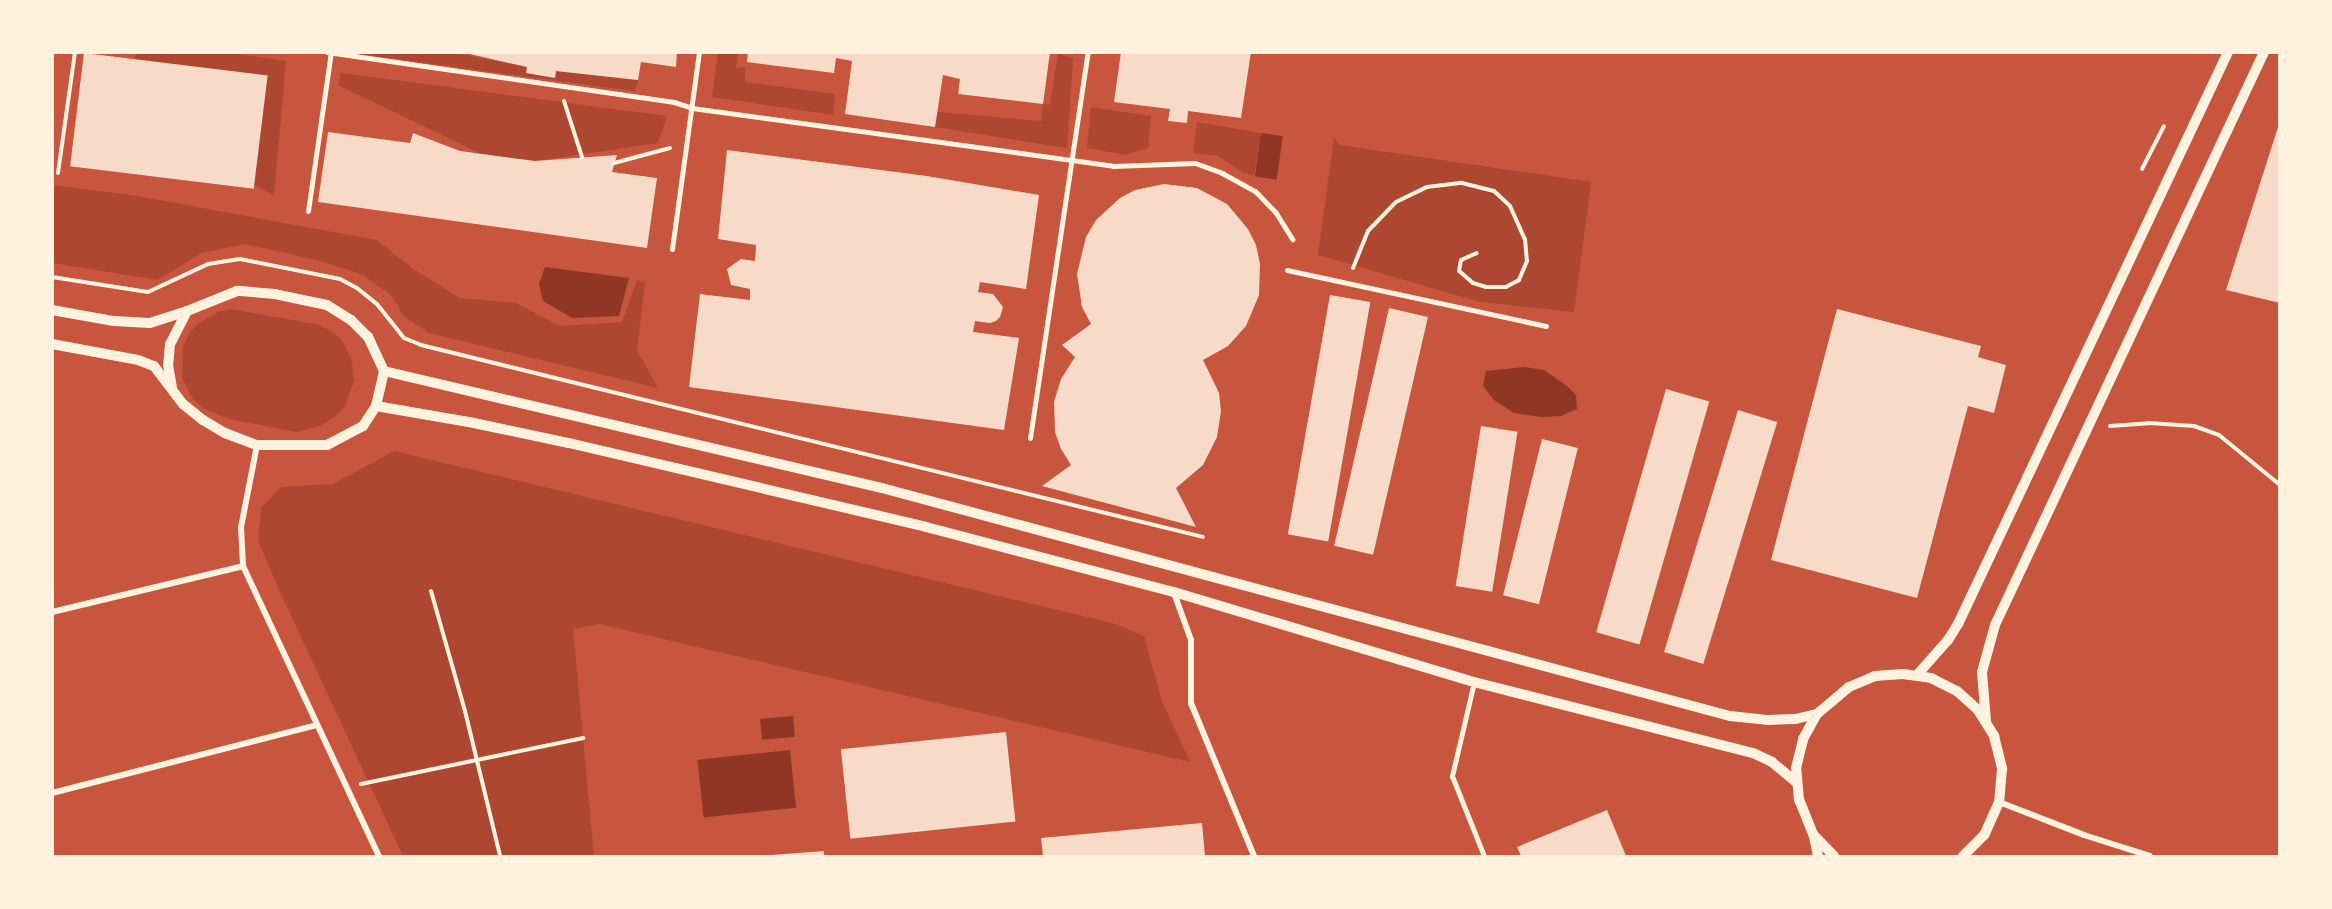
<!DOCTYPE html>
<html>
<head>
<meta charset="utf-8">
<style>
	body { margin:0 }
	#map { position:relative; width:2332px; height:909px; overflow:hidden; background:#c8553d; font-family:"Fira Sans Condensed",sans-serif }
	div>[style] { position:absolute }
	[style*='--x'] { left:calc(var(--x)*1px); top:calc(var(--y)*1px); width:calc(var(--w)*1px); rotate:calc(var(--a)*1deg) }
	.green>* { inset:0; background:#ae4732 }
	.water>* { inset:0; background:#8f3625; transform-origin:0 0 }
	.building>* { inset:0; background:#f7dbc8; transform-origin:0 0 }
	.path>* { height:4px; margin:-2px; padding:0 2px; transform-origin:2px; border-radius:2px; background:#fff3e0 }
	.pedestrian>* { height:5px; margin:-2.5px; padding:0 2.5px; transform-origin:2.5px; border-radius:2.5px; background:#fff3e0 }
	.minor>* { height:6px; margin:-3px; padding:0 3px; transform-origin:3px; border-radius:3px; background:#fff3e0 }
	.tertiary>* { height:10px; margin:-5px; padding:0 5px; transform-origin:5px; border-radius:5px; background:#fff3e0 }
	span { translate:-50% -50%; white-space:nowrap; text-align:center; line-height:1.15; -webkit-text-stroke:4.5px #fff3e0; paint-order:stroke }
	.frame { position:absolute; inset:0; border:54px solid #fff3e0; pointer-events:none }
</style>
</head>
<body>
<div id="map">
	<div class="green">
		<div style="clip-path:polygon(225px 52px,286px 61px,274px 196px,253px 184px,133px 60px,137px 53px)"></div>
		<div style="clip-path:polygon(349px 53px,456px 53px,527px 67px,526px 73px,555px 78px,556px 71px,638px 80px,635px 91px)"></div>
		<div style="clip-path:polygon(718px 53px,738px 53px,736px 68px,745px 67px,745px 82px,835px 94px,833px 115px,712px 97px)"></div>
		<div style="clip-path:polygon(1058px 53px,1073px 59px,1067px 148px,935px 127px,938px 112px,1041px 121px,1043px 104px,1050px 105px)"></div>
		<div style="clip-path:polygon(341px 73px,667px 116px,658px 143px,535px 161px,481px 154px,338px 85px)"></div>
		<div style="clip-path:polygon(1091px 107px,1151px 116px,1148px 148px,1126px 155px,1087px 148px)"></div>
		<div style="clip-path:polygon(1197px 122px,1261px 133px,1254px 176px,1244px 173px,1218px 156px,1193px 153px)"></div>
		<div style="clip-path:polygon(1334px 137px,1340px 145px,1591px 182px,1574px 312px,1480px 302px,1318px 255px)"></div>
		<div style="clip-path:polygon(52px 185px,137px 196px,377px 240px,413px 269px,460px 298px,516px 303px,560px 326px,622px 322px,637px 280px,645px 283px,637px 350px,658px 388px,429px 333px,404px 316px,391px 295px,362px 274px,316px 260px,245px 244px,202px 253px,157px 280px,53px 263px)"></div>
		<div style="clip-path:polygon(230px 309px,321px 325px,340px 338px,351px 358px,354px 380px,346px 404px,338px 414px,320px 426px,296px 432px,229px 419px,203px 408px,193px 399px,182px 378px,183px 347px,190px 332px,198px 324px,218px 312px)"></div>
		<div style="clip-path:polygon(394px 451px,1116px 624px,1144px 636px,1162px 701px,1190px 762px,599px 624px,573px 629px,594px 856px,403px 856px,275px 581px,258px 540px,261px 508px,281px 487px,333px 484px)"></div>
	</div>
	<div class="water">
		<div style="left:1261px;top:133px;width:22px;height:44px;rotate:8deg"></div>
		<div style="clip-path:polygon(545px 267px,629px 278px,619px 316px,572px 318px,543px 301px,539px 284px)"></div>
		<div style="clip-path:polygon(1524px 367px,1544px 370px,1567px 386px,1576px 395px,1577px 409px,1561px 416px,1541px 417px,1514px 413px,1494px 400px,1483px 386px,1486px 371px)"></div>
		<div style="left:793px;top:716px;width:21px;height:33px;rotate:85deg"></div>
		<div style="left:790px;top:750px;width:58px;height:93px;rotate:84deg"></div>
	</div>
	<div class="building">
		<div style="clip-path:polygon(461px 52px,677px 52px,676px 67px,641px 62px,638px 80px,556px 71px,555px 78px,526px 73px,527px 67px)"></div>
		<div style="clip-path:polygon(748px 52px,1050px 52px,1043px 104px,958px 94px,960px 79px,943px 75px,935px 127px,845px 114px,852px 61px,836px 58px,834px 73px,747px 62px)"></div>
		<div style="clip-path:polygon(1121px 52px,1251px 52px,1241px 118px,1188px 111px,1187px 123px,1168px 121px,1170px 109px,1114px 102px)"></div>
		<div style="left:84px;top:53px;width:185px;height:114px;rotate:7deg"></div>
		<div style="clip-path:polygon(2279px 124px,2280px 124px,2280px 303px,2226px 290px)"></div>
		<div style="clip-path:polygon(328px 132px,410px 143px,413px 133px,460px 151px,535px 161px,617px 155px,612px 172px,657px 178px,647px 248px,318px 202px)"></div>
		<div style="clip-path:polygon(727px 150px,927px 176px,1039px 195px,1026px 289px,980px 282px,978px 292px,993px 294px,1003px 307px,1000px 317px,996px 321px,990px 323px,975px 321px,973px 332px,1019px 338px,1004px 430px,689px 387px,700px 294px,750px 300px,750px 289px,731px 285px,727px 269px,741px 259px,755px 261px,756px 245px,718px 239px)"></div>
		<div style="clip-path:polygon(1164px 184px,1197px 188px,1227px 204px,1248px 229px,1256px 245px,1260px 264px,1259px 295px,1246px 326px,1228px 346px,1203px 360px,1219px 393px,1221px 411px,1217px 437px,1203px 465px,1176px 488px,1196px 527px,1042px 486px,1071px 465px,1061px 449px,1055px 432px,1054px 402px,1061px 379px,1075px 357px,1062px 345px,1091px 324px,1082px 307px,1077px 274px,1086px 237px,1096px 220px,1120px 198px,1135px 190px)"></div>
		<div style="left:1330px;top:295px;width:41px;height:243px;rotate:10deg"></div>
		<div style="left:1389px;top:308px;width:40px;height:244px;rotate:13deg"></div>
		<div style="clip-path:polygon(1837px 309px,1981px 346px,1978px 357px,2006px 365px,1994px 413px,1968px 406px,1917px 598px,1771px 560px)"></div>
		<div style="left:1666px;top:389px;width:45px;height:253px;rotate:16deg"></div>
		<div style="left:1738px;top:410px;width:41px;height:253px;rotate:17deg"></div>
		<div style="left:1481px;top:426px;width:37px;height:162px;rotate:9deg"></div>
		<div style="left:1542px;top:439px;width:37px;height:161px;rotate:14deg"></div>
		<div style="left:1006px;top:732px;width:90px;height:166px;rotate:84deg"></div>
		<div style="clip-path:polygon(1607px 810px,1626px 856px,1521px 856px,1517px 847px)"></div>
		<div style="clip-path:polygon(1202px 823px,1205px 856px,1043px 856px,1041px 838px)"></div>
		<div style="clip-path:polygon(824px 851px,824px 856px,771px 856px,771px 855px)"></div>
	</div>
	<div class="path">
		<div style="--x:564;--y:101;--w:59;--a:72.2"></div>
		<div style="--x:614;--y:163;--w:58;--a:-15"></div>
		<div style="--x:2142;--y:169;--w:48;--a:-62.9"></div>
		<div style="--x:58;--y:173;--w:122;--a:-82"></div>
		<div style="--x:1353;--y:268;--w:40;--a:-68"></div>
		<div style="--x:1368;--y:231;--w:40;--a:-46"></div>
		<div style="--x:1396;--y:202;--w:34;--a:-26"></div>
		<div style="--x:1427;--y:187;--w:35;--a:-7"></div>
		<div style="--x:1462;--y:183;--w:33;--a:14"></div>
		<div style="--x:1494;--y:191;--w:22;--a:43"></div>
		<div style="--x:1510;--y:206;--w:36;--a:66"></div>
		<div style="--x:1525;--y:239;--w:22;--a:85"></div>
		<div style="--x:1527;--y:261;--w:21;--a:113"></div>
		<div style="--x:1519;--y:280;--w:15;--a:152"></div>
		<div style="--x:1506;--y:287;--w:20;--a:180"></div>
		<div style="--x:1486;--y:287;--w:14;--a:-163"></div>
		<div style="--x:1473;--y:283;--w:18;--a:-139"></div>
		<div style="--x:1459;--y:271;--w:11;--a:-80"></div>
		<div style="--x:1461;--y:260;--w:17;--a:-24"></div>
		<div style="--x:52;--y:277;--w:97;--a:8.9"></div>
		<div style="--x:148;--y:292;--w:66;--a:-25"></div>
		<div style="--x:208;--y:264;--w:32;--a:-9"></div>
		<div style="--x:240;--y:259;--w:102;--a:11.3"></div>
		<div style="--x:340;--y:279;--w:19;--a:28"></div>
		<div style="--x:357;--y:288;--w:26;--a:39"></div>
		<div style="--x:377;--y:304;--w:43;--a:51.5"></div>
		<div style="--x:404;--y:338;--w:18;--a:22"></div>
		<div style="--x:421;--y:345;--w:805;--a:13.79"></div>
		<div style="--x:2110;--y:426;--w:39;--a:-4"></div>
		<div style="--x:2149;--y:423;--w:45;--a:3.8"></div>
		<div style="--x:2194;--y:426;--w:27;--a:20"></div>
		<div style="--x:2219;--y:435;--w:79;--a:39.3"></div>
		<div style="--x:431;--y:591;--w:125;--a:74.2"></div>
		<div style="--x:465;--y:711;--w:149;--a:76.4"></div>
		<div style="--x:361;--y:784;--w:227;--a:-11.7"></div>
	</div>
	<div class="pedestrian">
		<div style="--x:327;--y:52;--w:351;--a:8.2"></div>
		<div style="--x:674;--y:102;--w:19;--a:18"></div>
		<div style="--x:692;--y:108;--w:425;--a:7.8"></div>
		<div style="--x:1113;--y:166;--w:82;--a:-2.1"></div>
		<div style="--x:1195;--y:163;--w:29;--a:20"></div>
		<div style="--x:1222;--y:173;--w:38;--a:29"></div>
		<div style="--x:1255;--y:191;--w:30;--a:46"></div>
		<div style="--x:1276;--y:213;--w:31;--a:58"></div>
		<div style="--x:308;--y:211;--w:161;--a:-81.8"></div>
		<div style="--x:672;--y:249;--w:199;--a:-82.2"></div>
		<div style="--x:1287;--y:270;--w:265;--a:12.2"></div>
		<div style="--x:1030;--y:438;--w:390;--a:-81.5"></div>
		<div style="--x:1474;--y:682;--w:97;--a:103.2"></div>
		<div style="--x:1452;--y:776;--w:86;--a:68.2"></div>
	</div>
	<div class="minor">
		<div style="--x:257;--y:445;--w:84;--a:101"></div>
		<div style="--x:241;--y:527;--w:39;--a:87"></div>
		<div style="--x:243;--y:566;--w:320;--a:64.9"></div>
		<div style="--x:1174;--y:593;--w:50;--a:70.1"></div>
		<div style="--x:1191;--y:640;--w:63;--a:90"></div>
		<div style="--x:1191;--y:703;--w:165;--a:67.6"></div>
		<div style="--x:52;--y:612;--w:196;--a:-13.5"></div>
		<div style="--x:52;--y:793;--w:273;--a:-14.4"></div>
		<div style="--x:1999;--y:802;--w:91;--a:21.2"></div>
		<div style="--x:2084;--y:835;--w:69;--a:17.7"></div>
	</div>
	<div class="tertiary">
		<div style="--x:52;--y:310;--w:63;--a:10.1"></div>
		<div style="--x:114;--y:321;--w:36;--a:3"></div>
		<div style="--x:150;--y:323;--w:39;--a:-18"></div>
		<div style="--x:52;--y:344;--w:87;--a:10.5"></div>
		<div style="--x:138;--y:360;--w:17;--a:21"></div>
		<div style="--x:154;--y:366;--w:48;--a:52.7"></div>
		<div style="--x:183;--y:404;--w:26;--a:39"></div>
		<div style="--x:203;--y:420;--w:26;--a:31"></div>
		<div style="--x:225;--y:433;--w:34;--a:21"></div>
		<div style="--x:257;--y:445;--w:70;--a:0"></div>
		<div style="--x:327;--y:445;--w:41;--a:-27.8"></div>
		<div style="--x:363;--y:426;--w:24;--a:-57"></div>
		<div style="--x:376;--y:406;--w:36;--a:-77"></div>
		<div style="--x:384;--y:371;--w:38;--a:-115"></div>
		<div style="--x:368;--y:337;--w:24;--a:-135"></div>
		<div style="--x:351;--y:320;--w:28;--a:-148"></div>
		<div style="--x:327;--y:305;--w:53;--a:-168.1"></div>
		<div style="--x:275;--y:294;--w:38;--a:-175"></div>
		<div style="--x:237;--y:291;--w:54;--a:158.2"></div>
		<div style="--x:187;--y:311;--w:37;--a:117"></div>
		<div style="--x:170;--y:344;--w:21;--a:95"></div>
		<div style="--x:168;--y:365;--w:22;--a:80"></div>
		<div style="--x:384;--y:371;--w:512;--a:13.22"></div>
		<div style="--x:882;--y:488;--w:878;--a:15.05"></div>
		<div style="--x:1730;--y:716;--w:37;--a:6"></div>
		<div style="--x:1767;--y:720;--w:28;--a:-2"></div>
		<div style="--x:1795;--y:719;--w:23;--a:-13"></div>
		<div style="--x:376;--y:406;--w:94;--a:9.8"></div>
		<div style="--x:469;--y:422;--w:102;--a:11.9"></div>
		<div style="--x:569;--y:443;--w:367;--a:13.2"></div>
		<div style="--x:926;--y:527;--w:256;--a:14.7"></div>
		<div style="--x:1174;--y:592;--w:313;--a:16.7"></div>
		<div style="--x:1474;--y:682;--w:288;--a:14.3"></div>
		<div style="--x:1753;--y:753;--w:21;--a:25"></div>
		<div style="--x:1772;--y:762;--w:31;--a:40"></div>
		<div style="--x:1917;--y:675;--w:47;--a:-48.5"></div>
		<div style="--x:1948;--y:640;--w:19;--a:-58"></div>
		<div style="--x:1958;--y:624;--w:633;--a:-64.73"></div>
		<div style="--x:1986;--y:721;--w:49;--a:-94.7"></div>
		<div style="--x:1982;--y:672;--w:49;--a:-74.5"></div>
		<div style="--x:1995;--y:625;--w:633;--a:-64.85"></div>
		<div style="--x:1814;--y:837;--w:19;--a:78"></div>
		<div style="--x:1834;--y:856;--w:30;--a:-134"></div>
		<div style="--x:1813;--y:834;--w:37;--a:-112"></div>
		<div style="--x:1799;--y:800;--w:32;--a:-95"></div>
		<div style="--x:1796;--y:768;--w:30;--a:-76"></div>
		<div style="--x:1803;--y:739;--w:29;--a:-61"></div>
		<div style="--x:1817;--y:714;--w:42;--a:-40.2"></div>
		<div style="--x:1849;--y:687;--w:28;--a:-23"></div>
		<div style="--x:1875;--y:676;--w:28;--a:-4"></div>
		<div style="--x:1903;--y:674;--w:28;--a:8"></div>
		<div style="--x:1931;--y:678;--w:29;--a:27"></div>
		<div style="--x:1957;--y:691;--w:28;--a:42"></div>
		<div style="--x:1978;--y:710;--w:31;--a:58"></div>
		<div style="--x:1994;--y:736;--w:34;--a:76"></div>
		<div style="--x:2002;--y:769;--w:33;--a:95"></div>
		<div style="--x:1999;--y:802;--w:36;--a:114"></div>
		<div style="--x:1984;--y:835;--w:30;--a:135"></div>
	</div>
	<div class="frame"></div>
</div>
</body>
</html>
